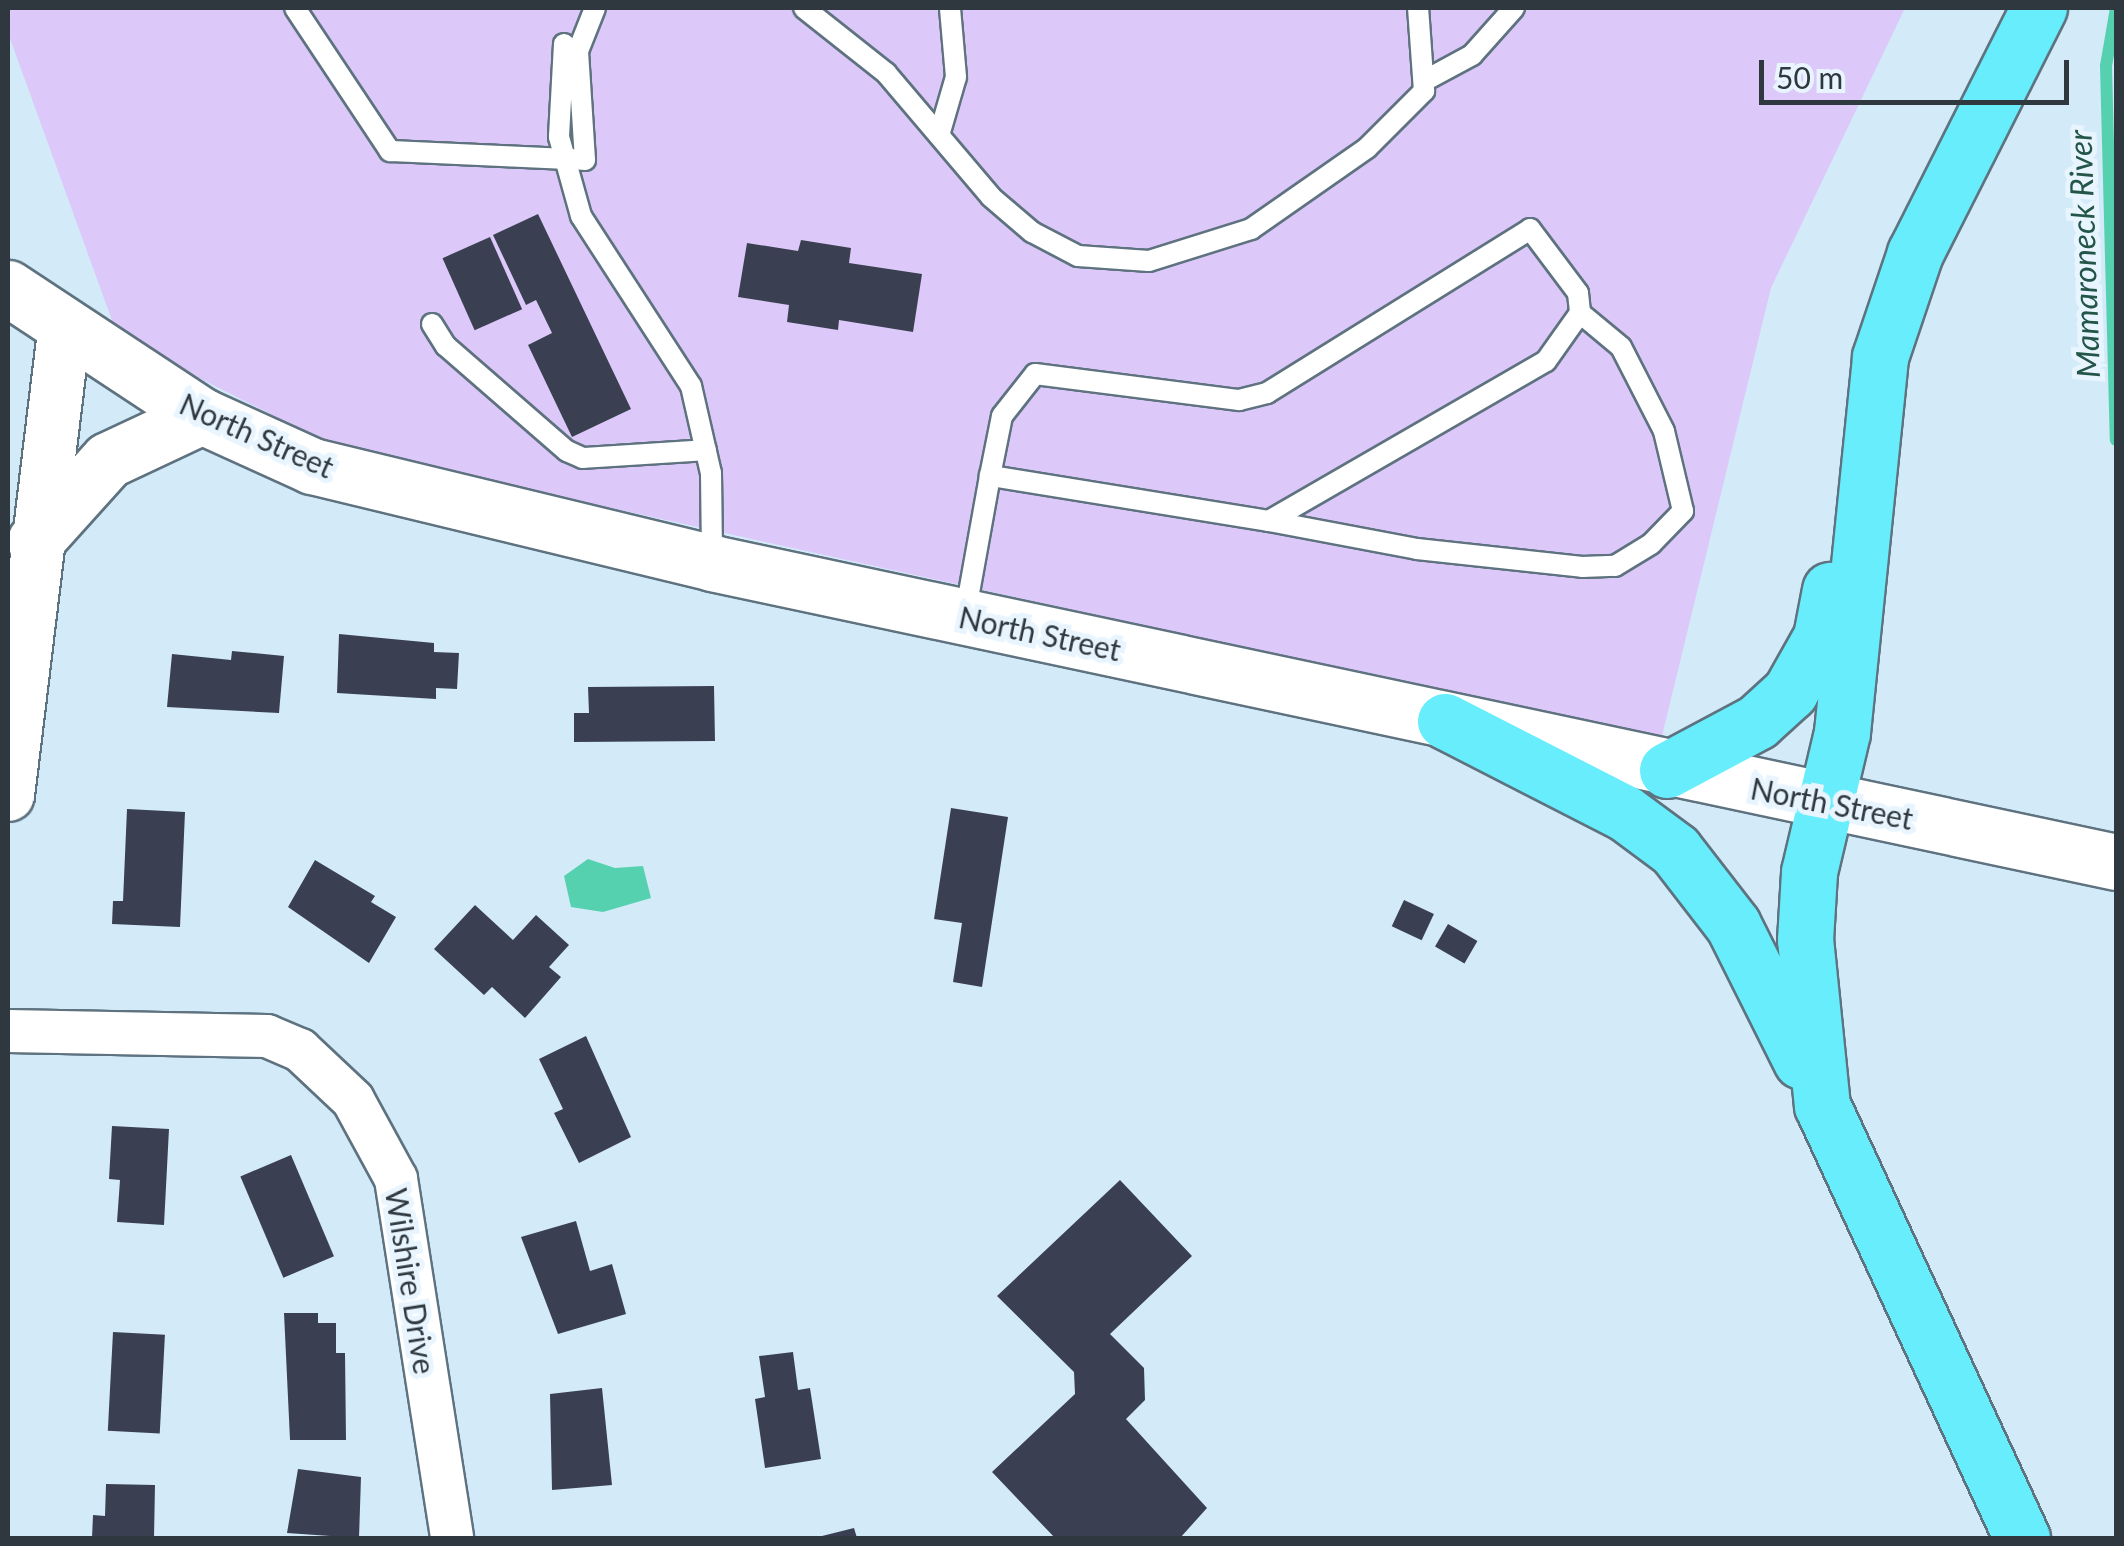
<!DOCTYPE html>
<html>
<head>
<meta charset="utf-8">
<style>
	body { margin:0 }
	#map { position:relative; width:2124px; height:1546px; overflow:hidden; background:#d3eaf9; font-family:Lato,sans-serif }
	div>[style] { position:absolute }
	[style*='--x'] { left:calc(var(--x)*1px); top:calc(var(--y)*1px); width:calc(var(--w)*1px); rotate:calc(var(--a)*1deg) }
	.green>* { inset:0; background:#dcc9f9 }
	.water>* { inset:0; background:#56d1b0 }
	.stream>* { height:12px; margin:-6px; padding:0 6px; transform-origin:6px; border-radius:6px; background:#56d1b0 }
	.building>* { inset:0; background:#3a4051; transform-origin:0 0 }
	.roads { filter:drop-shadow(2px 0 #5e727f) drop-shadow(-2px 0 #5e727f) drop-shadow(0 2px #5e727f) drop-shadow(0 -2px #5e727f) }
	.service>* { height:20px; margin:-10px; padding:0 10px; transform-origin:10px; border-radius:10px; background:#fff }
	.minor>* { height:42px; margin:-21px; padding:0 21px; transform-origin:21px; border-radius:21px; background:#fff }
	.tertiary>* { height:52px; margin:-26px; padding:0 26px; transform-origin:26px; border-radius:26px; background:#fff }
	.secondary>* { height:55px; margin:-27.5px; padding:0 27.5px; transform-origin:27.5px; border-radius:27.5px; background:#fff }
	.motorway>* { height:55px; margin:-27.5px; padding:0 27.5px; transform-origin:27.5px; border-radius:27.5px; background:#67edfc }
	span { translate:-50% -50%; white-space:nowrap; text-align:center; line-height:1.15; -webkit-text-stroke:10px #e8f5ff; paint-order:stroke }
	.street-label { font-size:30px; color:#2f383e }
	.water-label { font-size:32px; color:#235648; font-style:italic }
	.frame { position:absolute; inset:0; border:10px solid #2f383e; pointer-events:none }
	.scale { position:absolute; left:1759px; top:60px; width:310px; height:45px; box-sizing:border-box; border:5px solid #2f383e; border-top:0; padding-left:12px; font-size:30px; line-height:35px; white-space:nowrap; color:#2f383e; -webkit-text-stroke:8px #e8f5ff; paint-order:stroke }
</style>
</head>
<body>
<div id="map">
	<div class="green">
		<div style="clip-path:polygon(8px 8px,1905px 8px,1771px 288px,1661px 740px,336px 447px,118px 337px,8px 33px)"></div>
	</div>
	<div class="water">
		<div style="clip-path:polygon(588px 859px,615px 868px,643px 866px,651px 898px,603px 912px,571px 907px,564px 876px)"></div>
	</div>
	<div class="stream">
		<div style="--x:2116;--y:8;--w:59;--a:99.8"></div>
		<div style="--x:2106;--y:66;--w:374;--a:88.5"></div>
	</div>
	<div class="building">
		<div style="clip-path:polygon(538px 214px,631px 409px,572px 437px,528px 345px,552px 333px,536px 300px,526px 305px,493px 235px)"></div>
		<div style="left:490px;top:237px;width:79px;height:52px;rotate:66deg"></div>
		<div style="clip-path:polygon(801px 240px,851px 248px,849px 263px,922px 274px,913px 332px,839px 320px,838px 330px,787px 322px,789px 305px,738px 297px,747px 243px,798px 251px)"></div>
		<div style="clip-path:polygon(339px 634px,434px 643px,434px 652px,459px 653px,457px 689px,436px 688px,436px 699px,337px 693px)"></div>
		<div style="clip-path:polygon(232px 651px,284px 656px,279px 713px,167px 707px,172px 654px,231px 660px)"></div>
		<div style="clip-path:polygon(714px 686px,715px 741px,574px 742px,574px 713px,589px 713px,588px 687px)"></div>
		<div style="clip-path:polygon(951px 808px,1008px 817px,982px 987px,953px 982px,962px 923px,934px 919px)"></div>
		<div style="clip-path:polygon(127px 809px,185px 812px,180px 927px,112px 924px,113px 901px,123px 901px)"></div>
		<div style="clip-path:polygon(315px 860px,375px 896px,371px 902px,396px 917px,369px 963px,288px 907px)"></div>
		<div style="left:1404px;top:900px;width:33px;height:29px;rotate:25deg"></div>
		<div style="clip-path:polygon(475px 905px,513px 940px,536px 915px,569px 945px,549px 967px,561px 977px,525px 1018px,492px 987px,484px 995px,434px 949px)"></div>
		<div style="left:1448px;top:924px;width:34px;height:26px;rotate:30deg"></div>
		<div style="clip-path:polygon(586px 1036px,631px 1137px,579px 1163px,554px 1113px,563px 1109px,539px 1059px)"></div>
		<div style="clip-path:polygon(112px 1126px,169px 1129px,164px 1225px,117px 1222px,120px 1180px,109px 1179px)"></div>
		<div style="left:291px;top:1155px;width:110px;height:55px;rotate:67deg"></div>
		<div style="clip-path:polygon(1120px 1180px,1192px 1256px,1110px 1334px,1144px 1368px,1145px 1400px,1126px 1419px,1207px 1508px,1180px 1538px,1055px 1538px,992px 1472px,1075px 1394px,1074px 1372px,997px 1296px)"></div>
		<div style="clip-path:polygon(576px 1221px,590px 1271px,612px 1264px,626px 1314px,558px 1334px,521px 1237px)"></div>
		<div style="clip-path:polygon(284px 1313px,318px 1313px,318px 1323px,336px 1323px,336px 1353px,345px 1353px,346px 1440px,290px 1440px)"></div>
		<div style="left:113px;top:1332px;width:52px;height:99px;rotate:3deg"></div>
		<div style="clip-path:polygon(793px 1352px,798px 1390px,810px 1388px,821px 1459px,765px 1468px,755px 1399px,765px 1397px,759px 1356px)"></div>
		<div style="clip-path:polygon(602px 1388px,612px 1485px,552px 1490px,550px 1394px)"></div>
		<div style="clip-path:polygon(298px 1469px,361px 1477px,359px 1538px,287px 1533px)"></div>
		<div style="clip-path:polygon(106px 1484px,155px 1485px,154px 1538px,92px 1538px,93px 1515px,105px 1516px)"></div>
		<div style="clip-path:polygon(854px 1528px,857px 1538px,818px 1538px,818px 1537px)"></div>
	</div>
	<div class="roads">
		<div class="service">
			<div style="--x:295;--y:8;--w:172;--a:56.4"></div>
			<div style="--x:390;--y:151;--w:195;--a:2.6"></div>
			<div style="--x:585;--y:160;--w:109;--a:-93.7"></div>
			<div style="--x:578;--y:51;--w:46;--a:-68.4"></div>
			<div style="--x:804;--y:8;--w:105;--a:38.4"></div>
			<div style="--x:886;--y:73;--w:162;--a:49.7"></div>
			<div style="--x:991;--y:197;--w:54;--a:40.5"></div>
			<div style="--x:1032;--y:232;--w:52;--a:27.6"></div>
			<div style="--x:1078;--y:256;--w:71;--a:4"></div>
			<div style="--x:1149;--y:261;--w:107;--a:-17.4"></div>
			<div style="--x:1251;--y:229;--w:141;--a:-34.9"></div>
			<div style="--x:1367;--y:148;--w:81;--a:-45"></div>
			<div style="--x:1424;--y:91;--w:83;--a:-94.1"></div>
			<div style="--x:564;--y:44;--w:93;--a:93.1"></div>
			<div style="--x:559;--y:137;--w:82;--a:74.4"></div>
			<div style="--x:581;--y:216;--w:202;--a:57.1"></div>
			<div style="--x:691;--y:386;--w:89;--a:77.1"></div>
			<div style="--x:711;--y:473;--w:88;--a:89.3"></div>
			<div style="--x:1424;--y:81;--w:55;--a:-28.4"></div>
			<div style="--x:1472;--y:55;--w:63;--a:-48.2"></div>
			<div style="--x:940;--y:132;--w:57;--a:-73.8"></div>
			<div style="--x:956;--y:77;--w:69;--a:-95"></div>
			<div style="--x:432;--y:324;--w:26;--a:58"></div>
			<div style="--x:446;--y:346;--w:160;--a:41"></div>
			<div style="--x:567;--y:451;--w:17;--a:24"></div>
			<div style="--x:583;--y:458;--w:123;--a:-3.7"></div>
			<div style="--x:1269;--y:521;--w:151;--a:10.7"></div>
			<div style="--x:1417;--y:549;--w:166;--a:6.2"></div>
			<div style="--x:1582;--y:567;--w:33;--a:-2"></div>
			<div style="--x:1615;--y:566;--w:42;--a:-31.4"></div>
			<div style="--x:1651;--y:544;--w:46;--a:-45.9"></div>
			<div style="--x:1683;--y:511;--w:82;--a:-103.4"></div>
			<div style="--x:1664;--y:431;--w:94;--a:-117.1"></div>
			<div style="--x:1621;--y:347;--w:53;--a:-140.3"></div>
			<div style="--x:965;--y:615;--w:141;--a:-79.8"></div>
			<div style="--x:990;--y:476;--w:61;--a:-78.7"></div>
			<div style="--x:1002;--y:416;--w:53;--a:-51.8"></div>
			<div style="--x:1035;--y:374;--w:206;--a:7.3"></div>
			<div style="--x:1239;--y:400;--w:29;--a:-14"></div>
			<div style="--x:1267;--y:393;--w:310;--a:-31.9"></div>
			<div style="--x:1530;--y:229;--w:80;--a:53.1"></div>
			<div style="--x:1578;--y:293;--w:20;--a:84"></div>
			<div style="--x:1580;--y:313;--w:59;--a:125.3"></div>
			<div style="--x:1546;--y:361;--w:320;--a:150"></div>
			<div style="--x:1269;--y:521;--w:283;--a:-170.8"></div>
		</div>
		<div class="minor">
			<div style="--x:8;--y:1031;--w:259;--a:1.1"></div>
			<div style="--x:267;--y:1036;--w:36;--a:23"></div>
			<div style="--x:300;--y:1050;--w:73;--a:43.3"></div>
			<div style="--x:353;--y:1100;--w:90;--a:61.4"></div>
			<div style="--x:396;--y:1179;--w:363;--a:81.1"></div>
		</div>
		<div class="tertiary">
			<div style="--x:8;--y:795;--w:468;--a:-83.1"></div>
		</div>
		<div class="secondary">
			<div style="--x:8;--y:288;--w:232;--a:33.4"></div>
			<div style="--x:202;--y:416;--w:121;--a:24.4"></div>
			<div style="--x:312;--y:466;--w:412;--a:13.6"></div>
			<div style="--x:712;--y:563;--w:1435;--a:12.02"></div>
			<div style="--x:35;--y:541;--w:109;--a:-48"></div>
			<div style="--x:108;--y:460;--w:104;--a:-25.1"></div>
		</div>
		<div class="motorway">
			<div style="--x:1445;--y:721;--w:202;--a:27.1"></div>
			<div style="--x:1625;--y:813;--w:62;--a:36.5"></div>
			<div style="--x:1675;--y:850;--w:95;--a:52.3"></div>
			<div style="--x:1733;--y:925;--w:152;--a:63.4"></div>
			<div style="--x:1667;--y:770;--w:102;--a:-28.1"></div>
			<div style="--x:1757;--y:722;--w:45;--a:-42.3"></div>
			<div style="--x:1790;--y:692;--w:63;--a:-60.6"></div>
			<div style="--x:1821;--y:637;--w:48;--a:-79.2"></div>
			<div style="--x:2022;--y:1538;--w:476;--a:-114.8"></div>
			<div style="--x:1822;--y:1106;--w:167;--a:-95.8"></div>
			<div style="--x:1805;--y:940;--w:68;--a:-86.6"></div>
			<div style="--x:1809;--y:872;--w:144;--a:-76.7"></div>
			<div style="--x:1842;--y:732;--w:377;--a:-84.2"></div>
			<div style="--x:1880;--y:357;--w:110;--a:-71.4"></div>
			<div style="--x:1915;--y:253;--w:275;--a:-63.2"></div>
		</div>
	</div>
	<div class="street-label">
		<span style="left:257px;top:435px;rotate:24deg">North Street</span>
		<span style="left:1040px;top:633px;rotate:12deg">North Street</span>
		<span style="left:1832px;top:803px;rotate:11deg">North Street</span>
		<span style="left:411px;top:1281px;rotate:81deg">Wilshire Drive</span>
	</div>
	<div class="water-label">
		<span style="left:2084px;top:254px;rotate:-92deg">Mamaroneck River</span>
	</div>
	<div class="frame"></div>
	<div class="scale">50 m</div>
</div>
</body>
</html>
